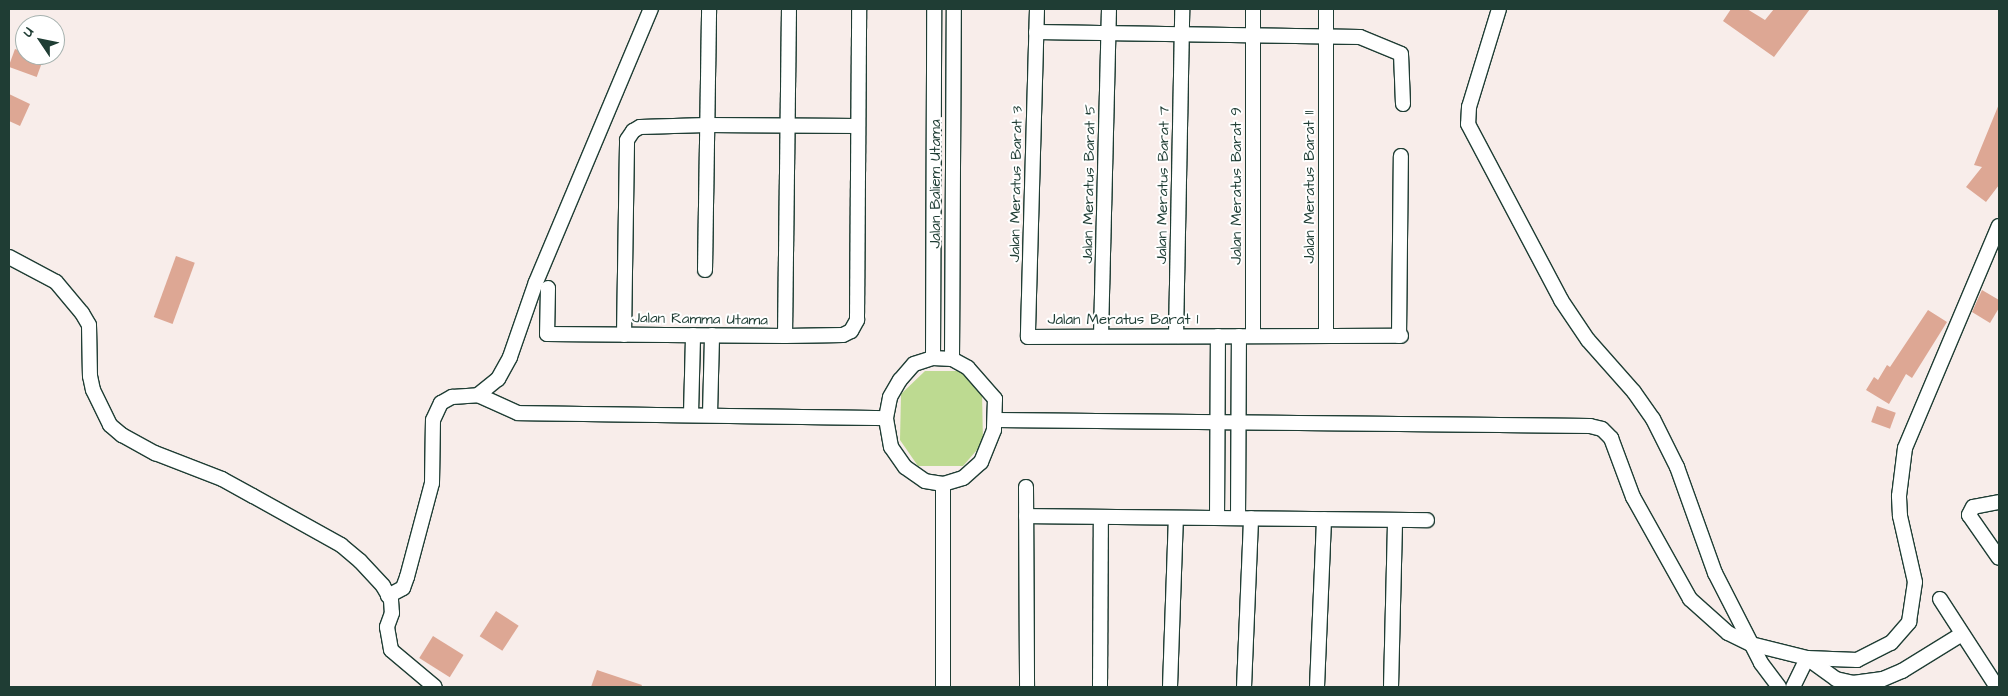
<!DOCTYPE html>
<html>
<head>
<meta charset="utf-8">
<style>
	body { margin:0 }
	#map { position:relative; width:2008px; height:696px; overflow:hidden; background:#f8edea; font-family:"Architects Daughter",sans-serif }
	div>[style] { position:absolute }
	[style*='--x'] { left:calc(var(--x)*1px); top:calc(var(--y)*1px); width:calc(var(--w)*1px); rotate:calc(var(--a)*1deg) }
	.green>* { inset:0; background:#bdda91 }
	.building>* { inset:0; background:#dda794; transform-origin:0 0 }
	.roads { filter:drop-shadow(1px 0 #1f3d34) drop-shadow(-1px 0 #1f3d34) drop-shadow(0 1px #1f3d34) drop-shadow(0 -1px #1f3d34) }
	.street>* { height:14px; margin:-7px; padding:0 7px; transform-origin:7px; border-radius:7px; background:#fff }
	span { translate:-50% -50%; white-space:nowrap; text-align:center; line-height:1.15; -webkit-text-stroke:4px #fff; paint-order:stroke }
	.street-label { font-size:15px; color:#1f3d34 }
	.frame { position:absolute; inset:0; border:10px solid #1f3d34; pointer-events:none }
	.north { position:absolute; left:15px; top:15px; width:50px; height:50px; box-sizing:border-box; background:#fff; border:1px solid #a5b1ae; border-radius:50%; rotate:304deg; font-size:14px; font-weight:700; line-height:20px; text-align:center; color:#1f3d34 }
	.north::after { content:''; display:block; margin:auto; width:18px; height:22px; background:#1f3d34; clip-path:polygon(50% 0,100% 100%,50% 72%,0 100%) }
</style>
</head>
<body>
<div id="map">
	<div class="green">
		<div style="clip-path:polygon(925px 371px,960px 371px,982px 392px,983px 443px,963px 466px,918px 466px,900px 440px,901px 394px)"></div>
	</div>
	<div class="building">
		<div style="clip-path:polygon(1731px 9px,1747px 9px,1765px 20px,1774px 9px,1810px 9px,1774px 57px,1723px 21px)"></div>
		<div style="left:15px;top:49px;width:30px;height:19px;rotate:20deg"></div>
		<div style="clip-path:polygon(9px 94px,30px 104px,20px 126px,9px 121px)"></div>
		<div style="clip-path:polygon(1999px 104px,1999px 185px,1986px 202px,1966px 187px,1982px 167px,1974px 165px)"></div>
		<div style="left:176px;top:256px;width:20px;height:65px;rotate:20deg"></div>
		<div style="clip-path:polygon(1982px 290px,1999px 300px,1999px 308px,1990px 323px,1972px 312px)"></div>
		<div style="clip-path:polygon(1928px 310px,1947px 322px,1912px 378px,1906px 374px,1889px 404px,1866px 390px,1874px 377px,1878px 380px,1887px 365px,1890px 367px)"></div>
		<div style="left:1877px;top:406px;width:20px;height:17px;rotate:20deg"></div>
		<div style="left:496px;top:611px;width:27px;height:30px;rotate:33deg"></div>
		<div style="left:433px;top:636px;width:36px;height:26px;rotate:32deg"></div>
		<div style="clip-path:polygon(597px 670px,642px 685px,641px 687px,591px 687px)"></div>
	</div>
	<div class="roads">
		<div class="street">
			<div style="--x:1037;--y:9;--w:328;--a:91.6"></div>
			<div style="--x:1028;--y:337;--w:373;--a:-0.2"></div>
			<div style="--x:1253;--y:9;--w:327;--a:90"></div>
			<div style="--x:1499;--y:9;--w:102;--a:107"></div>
			<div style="--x:1469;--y:107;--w:17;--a:93"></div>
			<div style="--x:1468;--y:124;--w:199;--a:62.1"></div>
			<div style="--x:1561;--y:300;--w:48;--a:56"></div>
			<div style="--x:1588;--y:340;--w:69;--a:48.5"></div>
			<div style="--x:1634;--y:392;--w:33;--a:55"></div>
			<div style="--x:1653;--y:419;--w:54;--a:63.4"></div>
			<div style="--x:1677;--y:467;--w:113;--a:70.3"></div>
			<div style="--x:1715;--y:573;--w:101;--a:62.9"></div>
			<div style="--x:1761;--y:663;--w:30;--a:53"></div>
			<div style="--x:1036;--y:32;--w:324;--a:0.9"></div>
			<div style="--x:1360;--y:37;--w:44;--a:22.5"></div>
			<div style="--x:1401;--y:54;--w:50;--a:87.7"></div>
			<div style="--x:9;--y:257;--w:53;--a:28"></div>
			<div style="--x:56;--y:282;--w:40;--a:50"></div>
			<div style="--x:82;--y:313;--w:14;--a:60"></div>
			<div style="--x:89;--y:325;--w:51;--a:88.9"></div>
			<div style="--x:90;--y:376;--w:14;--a:78"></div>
			<div style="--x:93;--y:390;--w:39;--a:64"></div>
			<div style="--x:110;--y:425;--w:16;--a:40"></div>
			<div style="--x:122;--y:435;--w:38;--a:29"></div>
			<div style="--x:155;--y:453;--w:72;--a:21.2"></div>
			<div style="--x:222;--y:479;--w:35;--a:29"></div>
			<div style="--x:253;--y:496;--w:101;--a:29.1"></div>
			<div style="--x:341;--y:545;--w:25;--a:40"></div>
			<div style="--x:360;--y:561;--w:34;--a:47"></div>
			<div style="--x:383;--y:586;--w:16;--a:60"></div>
			<div style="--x:391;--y:600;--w:13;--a:86"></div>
			<div style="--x:392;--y:613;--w:15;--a:110"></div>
			<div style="--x:387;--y:627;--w:23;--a:80"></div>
			<div style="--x:391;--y:650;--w:57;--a:40.1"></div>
			<div style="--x:705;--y:270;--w:261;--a:-89.1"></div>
			<div style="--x:548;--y:288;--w:46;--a:91.2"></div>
			<div style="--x:547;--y:334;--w:238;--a:0.5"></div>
			<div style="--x:785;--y:336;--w:58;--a:-1"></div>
			<div style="--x:843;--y:335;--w:9;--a:-27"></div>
			<div style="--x:851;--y:331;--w:13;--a:-61"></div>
			<div style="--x:857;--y:320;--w:311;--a:-89.6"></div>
			<div style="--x:624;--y:335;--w:195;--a:-89.1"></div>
			<div style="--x:627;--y:140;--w:11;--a:-56"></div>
			<div style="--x:633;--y:131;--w:8;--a:-30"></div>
			<div style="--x:640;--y:127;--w:67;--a:-1.7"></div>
			<div style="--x:707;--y:125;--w:150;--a:0.4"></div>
			<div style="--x:785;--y:336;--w:327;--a:-89.3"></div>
			<div style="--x:1101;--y:336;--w:327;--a:-88.6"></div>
			<div style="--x:1176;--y:336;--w:327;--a:-88.9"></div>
			<div style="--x:1326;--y:336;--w:327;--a:-90"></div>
			<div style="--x:1399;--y:336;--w:180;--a:-89.4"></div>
			<div style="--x:933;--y:358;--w:19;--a:3"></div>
			<div style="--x:952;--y:359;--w:18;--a:29"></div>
			<div style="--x:968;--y:368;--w:41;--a:48.9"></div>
			<div style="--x:995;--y:399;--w:31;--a:92"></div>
			<div style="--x:994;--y:430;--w:35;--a:112"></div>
			<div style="--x:981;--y:462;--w:24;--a:138"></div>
			<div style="--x:963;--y:478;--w:21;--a:163"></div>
			<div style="--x:943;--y:484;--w:18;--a:-171"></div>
			<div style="--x:925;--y:481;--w:24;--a:-145"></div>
			<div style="--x:905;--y:467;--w:24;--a:-125"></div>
			<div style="--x:891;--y:447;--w:29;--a:-100"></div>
			<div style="--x:886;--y:418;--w:21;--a:-79"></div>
			<div style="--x:890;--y:397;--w:20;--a:-60"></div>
			<div style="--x:900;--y:380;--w:21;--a:-49"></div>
			<div style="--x:914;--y:364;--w:20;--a:-18"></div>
			<div style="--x:933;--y:358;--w:349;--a:-89.8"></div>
			<div style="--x:952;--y:359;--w:350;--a:-89.7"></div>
			<div style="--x:478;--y:395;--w:26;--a:-39"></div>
			<div style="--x:498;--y:379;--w:25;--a:-61"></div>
			<div style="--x:510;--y:357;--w:79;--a:-70.9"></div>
			<div style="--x:536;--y:282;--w:296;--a:-67.2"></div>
			<div style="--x:691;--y:414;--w:79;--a:-88.5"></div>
			<div style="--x:710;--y:414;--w:79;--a:-88.5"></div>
			<div style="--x:996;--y:420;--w:594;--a:0.58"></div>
			<div style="--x:1590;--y:426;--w:12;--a:14"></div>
			<div style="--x:1602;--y:429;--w:13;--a:45"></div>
			<div style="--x:1611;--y:438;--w:63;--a:69.6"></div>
			<div style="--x:1633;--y:497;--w:117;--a:60.8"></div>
			<div style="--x:1690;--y:599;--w:51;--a:41.8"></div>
			<div style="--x:1728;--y:633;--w:25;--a:26"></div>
			<div style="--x:1751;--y:644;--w:58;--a:14"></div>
			<div style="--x:1807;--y:658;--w:36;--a:36"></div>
			<div style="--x:1836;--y:679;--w:17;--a:13"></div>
			<div style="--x:1853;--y:683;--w:30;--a:-8"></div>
			<div style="--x:1883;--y:679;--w:21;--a:-23"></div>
			<div style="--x:1902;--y:671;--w:70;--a:-31.7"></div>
			<div style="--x:1026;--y:487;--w:200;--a:89.7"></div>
			<div style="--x:1999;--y:502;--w:26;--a:169"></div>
			<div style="--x:1973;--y:507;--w:9;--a:117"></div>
			<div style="--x:1969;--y:515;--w:52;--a:55.1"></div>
			<div style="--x:1026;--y:516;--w:401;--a:0.6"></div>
			<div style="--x:1217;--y:518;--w:182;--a:-89.7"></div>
			<div style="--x:1238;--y:518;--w:182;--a:-89.7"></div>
			<div style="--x:388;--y:596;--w:17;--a:-28"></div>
			<div style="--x:403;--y:588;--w:12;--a:-70"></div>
			<div style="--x:407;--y:577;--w:97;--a:-75.1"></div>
			<div style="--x:432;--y:483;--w:63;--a:-89.1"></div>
			<div style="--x:433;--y:420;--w:19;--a:-65"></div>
			<div style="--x:441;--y:403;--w:13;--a:-29"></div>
			<div style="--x:452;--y:397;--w:26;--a:-4"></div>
			<div style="--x:478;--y:395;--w:44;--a:24.2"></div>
			<div style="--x:518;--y:413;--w:368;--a:0.8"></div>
			<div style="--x:1940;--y:599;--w:105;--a:57.1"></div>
			<div style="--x:943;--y:687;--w:203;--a:-90"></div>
			<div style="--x:1100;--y:687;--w:170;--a:-89.7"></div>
			<div style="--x:1170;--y:687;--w:169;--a:-88"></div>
			<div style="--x:1244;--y:687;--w:169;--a:-87.6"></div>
			<div style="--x:1317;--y:687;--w:168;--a:-87.6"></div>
			<div style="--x:1391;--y:687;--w:167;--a:-88.6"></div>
			<div style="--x:1793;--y:687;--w:32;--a:-64"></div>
			<div style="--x:1807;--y:658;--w:50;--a:2.3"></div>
			<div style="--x:1857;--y:660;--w:38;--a:-27"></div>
			<div style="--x:1891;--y:643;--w:28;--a:-49"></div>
			<div style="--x:1909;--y:622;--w:40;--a:-81.5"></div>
			<div style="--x:1915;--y:582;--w:68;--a:-102.8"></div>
			<div style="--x:1900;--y:516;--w:20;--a:-93"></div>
			<div style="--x:1899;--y:496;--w:48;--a:-82.9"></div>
			<div style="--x:1905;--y:448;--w:241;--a:-67.1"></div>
		</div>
	</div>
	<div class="street-label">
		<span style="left:936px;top:184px;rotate:-90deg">Jalan Baliem Utama</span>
		<span style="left:1016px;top:184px;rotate:-89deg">Jalan Meratus Barat 3</span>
		<span style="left:1089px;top:184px;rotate:-89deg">Jalan Meratus Barat 5</span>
		<span style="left:1163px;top:185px;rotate:-89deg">Jalan Meratus Barat 7</span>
		<span style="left:1237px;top:186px;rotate:-90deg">Jalan Meratus Barat 9</span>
		<span style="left:1310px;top:187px;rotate:-90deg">Jalan Meratus Barat 11</span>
		<span style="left:700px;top:319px;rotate:1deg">Jalan Ramma Utama</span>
		<span style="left:1123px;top:320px">Jalan Meratus Barat 1</span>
	</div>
	<div class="frame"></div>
	<div class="north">U</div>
</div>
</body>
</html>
